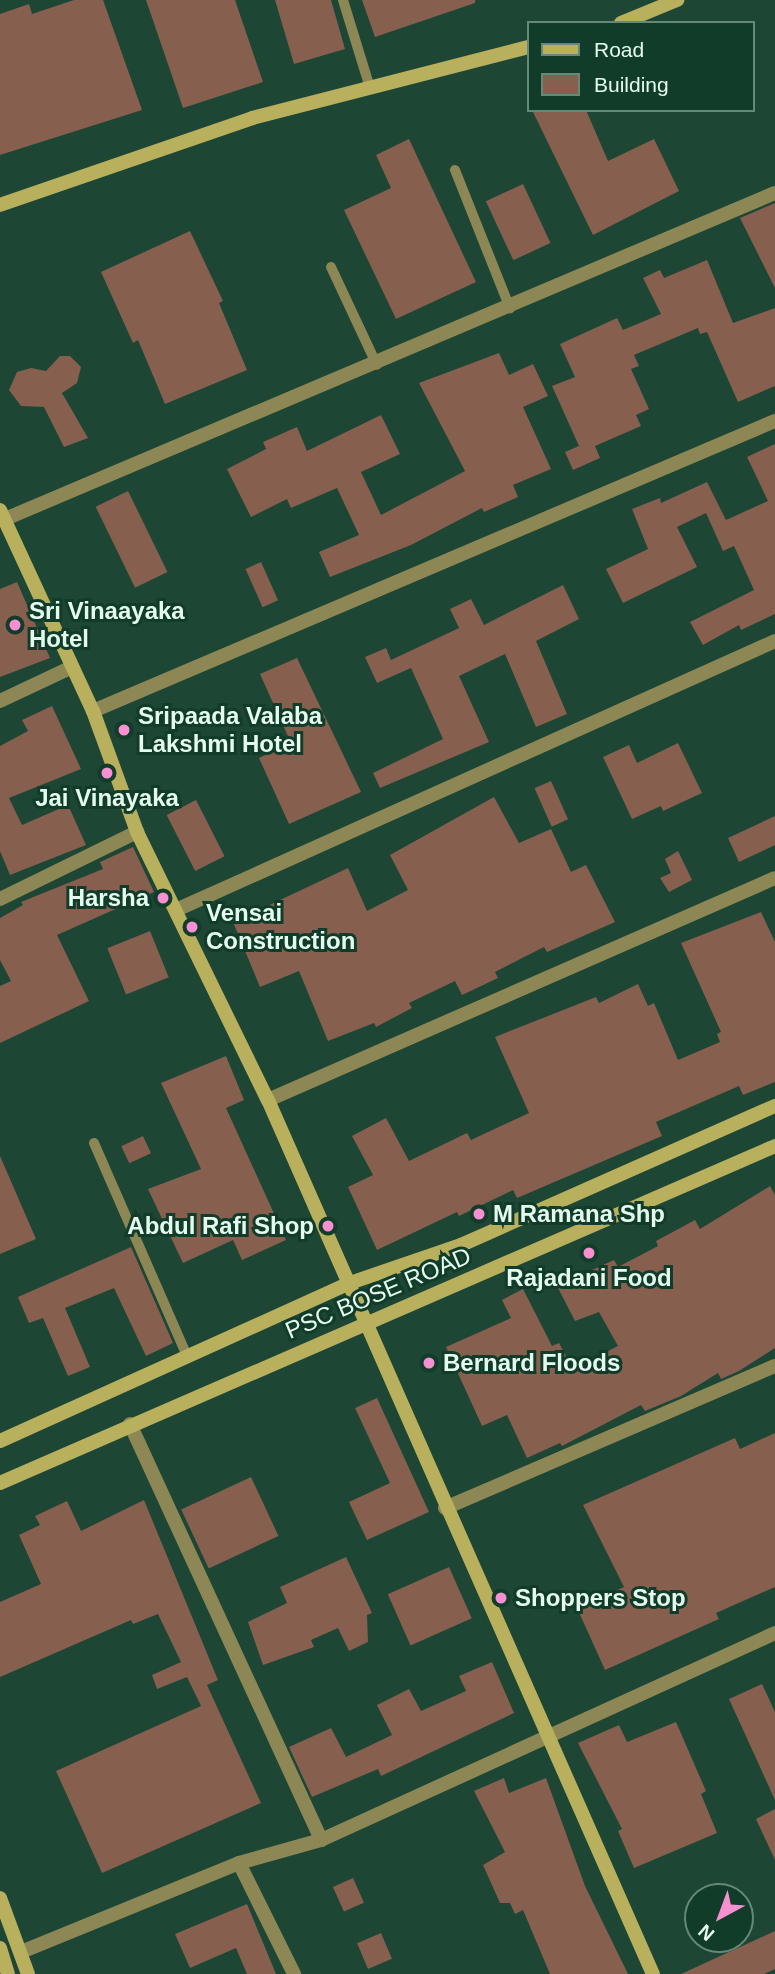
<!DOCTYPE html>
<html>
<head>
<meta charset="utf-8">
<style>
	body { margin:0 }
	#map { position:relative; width:775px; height:1974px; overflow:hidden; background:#1d4634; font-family:Helvetica,sans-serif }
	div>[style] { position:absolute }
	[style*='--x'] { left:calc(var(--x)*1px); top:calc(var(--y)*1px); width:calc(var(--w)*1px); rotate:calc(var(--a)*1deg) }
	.building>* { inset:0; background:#865f4f; transform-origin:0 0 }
	.lane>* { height:10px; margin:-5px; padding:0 5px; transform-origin:5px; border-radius:5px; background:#8c8755 }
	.street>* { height:14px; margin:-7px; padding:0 7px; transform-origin:7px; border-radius:7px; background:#8c8755 }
	.secondary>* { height:14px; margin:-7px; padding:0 7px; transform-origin:7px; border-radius:7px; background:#b9b05e }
	.dots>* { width:19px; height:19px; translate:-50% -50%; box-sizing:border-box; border:4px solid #113c2a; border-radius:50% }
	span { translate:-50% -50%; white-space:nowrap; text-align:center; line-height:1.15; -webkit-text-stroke:6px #113c2a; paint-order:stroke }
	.poi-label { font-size:24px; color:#e5fbef; font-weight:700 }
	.left { translate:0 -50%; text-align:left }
	.right { translate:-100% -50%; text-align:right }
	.street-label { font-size:24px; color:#e5fbef }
	.legend { position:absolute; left:527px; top:21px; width:228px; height:91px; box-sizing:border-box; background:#113c2a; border:2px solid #668879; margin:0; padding:9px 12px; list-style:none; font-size:21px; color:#e5fbef }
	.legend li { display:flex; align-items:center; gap:14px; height:35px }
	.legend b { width:35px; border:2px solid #668879 }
	.north { position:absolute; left:684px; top:1883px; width:70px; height:70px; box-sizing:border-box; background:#113c2a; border:2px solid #668879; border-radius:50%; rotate:221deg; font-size:19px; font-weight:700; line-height:28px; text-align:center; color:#e5fbef }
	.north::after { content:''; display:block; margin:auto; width:24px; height:32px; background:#f690d0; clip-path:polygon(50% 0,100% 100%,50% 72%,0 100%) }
</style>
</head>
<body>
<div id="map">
	<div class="building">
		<div style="clip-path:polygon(74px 0,103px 0,142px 110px,0 155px,0 14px,29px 4px,32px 14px)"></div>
		<div style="clip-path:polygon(146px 0,235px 0,263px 82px,183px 108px)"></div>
		<div style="clip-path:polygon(275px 0,331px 0,345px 49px,294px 64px)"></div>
		<div style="clip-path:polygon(362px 0,475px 0,475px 3px,375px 37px)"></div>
		<div style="clip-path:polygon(532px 110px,586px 110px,608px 161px,654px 139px,679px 191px,593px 235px)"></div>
		<div style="clip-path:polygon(409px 139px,476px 282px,396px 319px,344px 210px,391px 188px,376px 155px)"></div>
		<div style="left:523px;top:184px;width:65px;height:41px;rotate:65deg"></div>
		<div style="clip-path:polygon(775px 203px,775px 288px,740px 218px)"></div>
		<div style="clip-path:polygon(190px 231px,223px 301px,219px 303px,247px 370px,165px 404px,138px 340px,133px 343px,101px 272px)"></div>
		<div style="clip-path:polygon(707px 260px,733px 323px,775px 308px,775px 386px,738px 402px,707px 332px,700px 334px,698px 328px,634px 355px,639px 366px,631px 369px,649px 409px,636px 415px,641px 426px,595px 446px,600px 458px,573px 470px,565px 452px,579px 446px,552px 386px,575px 377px,560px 344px,617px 318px,623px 330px,661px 314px,643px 278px,660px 270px,664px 278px)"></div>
		<div style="clip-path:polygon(499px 353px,509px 375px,533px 364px,548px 396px,523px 407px,551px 469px,513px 485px,518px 497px,484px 512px,482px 508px,411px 545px,330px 577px,319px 552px,359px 535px,337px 488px,291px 508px,287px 499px,251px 517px,227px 469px,266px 449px,263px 442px,297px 427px,307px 451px,381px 415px,400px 454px,361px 472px,381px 515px,465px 471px,419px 383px)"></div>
		<div style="clip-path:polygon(60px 356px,70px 356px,81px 367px,77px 383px,62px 393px,88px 438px,64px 447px,44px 407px,21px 406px,9px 390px,17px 372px,31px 368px,46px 371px)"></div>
		<div style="clip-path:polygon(775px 444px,775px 614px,741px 630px,739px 625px,703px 645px,690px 622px,754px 590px,734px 546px,723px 551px,706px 513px,677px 527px,697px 567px,623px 603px,606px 569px,648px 549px,632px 509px,660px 498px,661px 503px,707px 482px,726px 520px,768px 501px,747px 457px)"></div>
		<div style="left:128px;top:491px;width:90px;height:36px;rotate:64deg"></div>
		<div style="left:261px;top:562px;width:42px;height:17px;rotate:66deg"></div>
		<div style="clip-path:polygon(17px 582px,50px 658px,0 677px,0 589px)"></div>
		<div style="clip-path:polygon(563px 585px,579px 619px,536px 641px,567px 714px,536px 727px,505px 654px,459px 676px,489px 742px,380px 788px,373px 773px,443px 739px,411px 668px,377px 683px,365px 657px,386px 648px,391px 660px,459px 628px,450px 609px,471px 599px,484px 625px)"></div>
		<div style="clip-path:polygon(297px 658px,361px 792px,289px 824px,259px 758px,291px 743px,260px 674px)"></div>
		<div style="clip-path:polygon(52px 706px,81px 769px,9px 798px,22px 825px,68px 805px,86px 845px,10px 875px,0 851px,0 746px,28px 731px,22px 720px)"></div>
		<div style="clip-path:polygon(678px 743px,702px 793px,663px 811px,661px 806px,632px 819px,603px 757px,629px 745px,637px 763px)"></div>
		<div style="left:551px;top:781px;width:42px;height:18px;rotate:66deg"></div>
		<div style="clip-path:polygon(494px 797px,519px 843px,551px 829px,571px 872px,586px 865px,615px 922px,547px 952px,544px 947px,495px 972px,498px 978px,462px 995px,455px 981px,409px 1003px,412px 1008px,376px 1027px,374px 1023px,328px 1041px,299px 971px,260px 987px,233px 922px,348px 868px,367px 911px,408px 890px,390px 855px)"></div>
		<div style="left:196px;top:800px;width:63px;height:33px;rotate:63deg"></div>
		<div style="clip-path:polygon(775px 816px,775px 845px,739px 862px,728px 838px)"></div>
		<div style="clip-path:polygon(133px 847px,154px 892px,57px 935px,89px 1001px,0 1043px,0 986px,11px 981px,0 960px,0 918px,23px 905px,21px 902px,103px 869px,100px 862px)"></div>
		<div style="clip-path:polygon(678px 851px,692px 880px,669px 892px,660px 878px,671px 873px,665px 859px)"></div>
		<div style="clip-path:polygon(761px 912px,775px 942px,775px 1082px,743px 1095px,739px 1086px,656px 1122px,662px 1136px,517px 1198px,513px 1190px,459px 1216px,457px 1212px,377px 1250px,348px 1187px,373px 1175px,352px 1136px,386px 1118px,409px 1161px,467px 1133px,471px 1140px,529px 1113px,495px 1037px,596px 997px,599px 1003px,638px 984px,648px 1006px,654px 1003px,678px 1060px,720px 1042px,717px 1034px,721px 1032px,681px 943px)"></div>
		<div style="left:150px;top:931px;width:50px;height:46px;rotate:68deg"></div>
		<div style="clip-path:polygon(226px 1056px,244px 1100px,226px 1108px,286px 1240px,242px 1260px,233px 1240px,183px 1263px,148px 1189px,201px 1169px,161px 1083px)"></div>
		<div style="left:143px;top:1136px;width:19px;height:24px;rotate:65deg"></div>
		<div style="clip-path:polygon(0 1156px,36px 1239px,0 1254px)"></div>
		<div style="clip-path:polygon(770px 1186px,775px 1195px,775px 1348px,739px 1371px,721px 1379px,718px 1373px,681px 1396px,645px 1411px,641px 1405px,562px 1446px,560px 1443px,527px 1458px,507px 1415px,482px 1426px,446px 1347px,511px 1318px,502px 1300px,523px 1289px,552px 1346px,559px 1343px,573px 1369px,618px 1346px,599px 1312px,575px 1321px,557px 1286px,614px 1260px,618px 1267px,658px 1246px,656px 1241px,695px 1220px,700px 1229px)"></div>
		<div style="clip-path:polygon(131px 1247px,173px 1343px,146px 1356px,114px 1288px,65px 1308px,90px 1367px,68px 1376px,43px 1318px,29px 1323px,18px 1297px)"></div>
		<div style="clip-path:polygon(377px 1398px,429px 1512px,367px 1540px,349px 1502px,390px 1483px,355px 1408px)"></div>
		<div style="clip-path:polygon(775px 1433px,775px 1587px,716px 1613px,719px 1619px,605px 1670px,577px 1608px,624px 1587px,583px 1505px,735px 1438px,740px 1449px)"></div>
		<div style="left:251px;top:1477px;width:65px;height:77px;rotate:65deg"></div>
		<div style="clip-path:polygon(144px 1500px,218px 1680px,207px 1685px,261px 1803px,102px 1873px,56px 1771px,201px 1706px,187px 1677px,157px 1689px,152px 1675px,181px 1662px,158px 1614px,133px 1624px,131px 1620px,0 1677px,0 1602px,41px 1584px,19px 1535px,40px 1525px,35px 1516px,67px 1501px,81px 1531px)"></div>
		<div style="clip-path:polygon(346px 1557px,372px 1613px,367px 1615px,368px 1642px,349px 1651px,338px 1628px,311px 1640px,314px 1647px,263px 1665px,248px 1622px,287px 1603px,280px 1587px)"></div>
		<div style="left:449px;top:1567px;width:56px;height:67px;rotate:66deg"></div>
		<div style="clip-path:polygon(492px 1662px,514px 1713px,381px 1776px,378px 1769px,312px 1797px,289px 1747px,331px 1728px,346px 1757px,392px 1735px,377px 1705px,409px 1689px,421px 1711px,466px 1691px,459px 1676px)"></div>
		<div style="clip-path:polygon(762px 1684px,775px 1712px,775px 1800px,729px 1699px)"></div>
		<div style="clip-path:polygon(676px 1722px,706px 1791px,701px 1794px,717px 1833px,634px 1868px,618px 1831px,622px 1829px,578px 1743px,619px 1725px,627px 1742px)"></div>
		<div style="clip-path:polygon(504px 1778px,509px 1793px,546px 1778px,585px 1886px,628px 1974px,550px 1974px,523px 1910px,515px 1914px,510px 1903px,500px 1903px,483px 1865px,505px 1852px,474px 1791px)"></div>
		<div style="clip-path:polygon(775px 1809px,775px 1860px,756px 1819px)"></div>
		<div style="left:353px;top:1878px;width:27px;height:22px;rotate:66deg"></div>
		<div style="clip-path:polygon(247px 1904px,276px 1974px,247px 1974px,236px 1948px,190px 1968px,175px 1934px)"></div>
		<div style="clip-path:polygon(775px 1931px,775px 1969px,764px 1974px,681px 1974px)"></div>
		<div style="left:381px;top:1933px;width:28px;height:26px;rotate:67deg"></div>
	</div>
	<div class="lane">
		<div style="--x:343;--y:0;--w:92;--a:72.9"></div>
		<div style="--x:455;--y:170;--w:149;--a:68.3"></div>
		<div style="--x:331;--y:267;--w:108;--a:64.9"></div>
		<div style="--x:94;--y:1143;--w:230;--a:66.4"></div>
	</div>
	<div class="street">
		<div style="--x:5;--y:519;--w:836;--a:-22.95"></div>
		<div style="--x:0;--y:701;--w:80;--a:-25.3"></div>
		<div style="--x:93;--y:711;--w:741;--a:-23.04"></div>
		<div style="--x:0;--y:899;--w:153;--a:-26.1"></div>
		<div style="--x:176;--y:910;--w:657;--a:-24.18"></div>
		<div style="--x:268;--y:1100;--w:553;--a:-23.65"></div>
		<div style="--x:130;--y:1424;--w:458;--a:65.3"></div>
		<div style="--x:445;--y:1508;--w:359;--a:-23.3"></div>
		<div style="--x:239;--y:1863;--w:124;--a:63.6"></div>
		<div style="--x:21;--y:1952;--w:235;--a:-22.2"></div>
		<div style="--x:239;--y:1863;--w:85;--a:-15.7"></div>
		<div style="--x:321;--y:1840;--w:499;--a:-24.5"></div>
	</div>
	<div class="secondary">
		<div style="--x:621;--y:23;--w:61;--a:-22.3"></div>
		<div style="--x:0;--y:205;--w:267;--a:-19"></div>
		<div style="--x:252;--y:118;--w:285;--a:-14.4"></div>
		<div style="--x:0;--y:510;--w:221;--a:65.2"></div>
		<div style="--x:93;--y:711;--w:129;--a:70"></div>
		<div style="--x:137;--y:832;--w:298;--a:64"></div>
		<div style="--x:268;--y:1100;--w:955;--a:66.23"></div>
		<div style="--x:0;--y:1441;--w:381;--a:-24.3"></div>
		<div style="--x:347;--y:1284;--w:120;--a:-18.9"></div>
		<div style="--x:461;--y:1245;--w:343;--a:-23.9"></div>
		<div style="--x:0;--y:1483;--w:845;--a:-23.5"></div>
		<div style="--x:0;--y:1898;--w:81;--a:69.8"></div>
		<div style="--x:0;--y:1948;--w:27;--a:73"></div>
	</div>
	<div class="dots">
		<div style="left:15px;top:625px;background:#f690d0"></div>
		<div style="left:124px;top:730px;background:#f690d0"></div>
		<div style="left:107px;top:773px;background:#f690d0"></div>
		<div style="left:163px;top:898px;background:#f690d0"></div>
		<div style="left:192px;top:927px;background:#f690d0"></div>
		<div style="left:479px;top:1214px;background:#f690d0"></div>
		<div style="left:328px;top:1226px;background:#f690d0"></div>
		<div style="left:589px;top:1253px;background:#f690d0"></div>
		<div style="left:429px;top:1363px;background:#f690d0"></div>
		<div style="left:501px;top:1598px;background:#f690d0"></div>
	</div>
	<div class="poi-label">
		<span class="left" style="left:29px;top:625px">Sri Vinaayaka<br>Hotel</span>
		<span class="left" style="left:138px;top:730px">Sripaada Valaba<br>Lakshmi Hotel</span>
		<span style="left:107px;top:798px">Jai Vinayaka</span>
		<span class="right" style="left:149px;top:898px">Harsha</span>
		<span class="left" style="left:206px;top:927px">Vensai<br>Construction</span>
		<span class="left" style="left:493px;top:1214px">M Ramana Shp</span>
		<span class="right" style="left:314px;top:1226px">Abdul Rafi Shop</span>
		<span style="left:589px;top:1278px">Rajadani Food</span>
		<span class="left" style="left:443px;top:1363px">Bernard Floods</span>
		<span class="left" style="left:515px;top:1598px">Shoppers Stop</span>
	</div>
	<div class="street-label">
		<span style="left:378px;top:1293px;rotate:-23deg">PSC BOSE ROAD</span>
	</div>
	<ul class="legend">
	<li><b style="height:9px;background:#b9b05e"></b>Road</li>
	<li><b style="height:19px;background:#865f4f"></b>Building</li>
	</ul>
	<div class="north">N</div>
</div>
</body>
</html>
